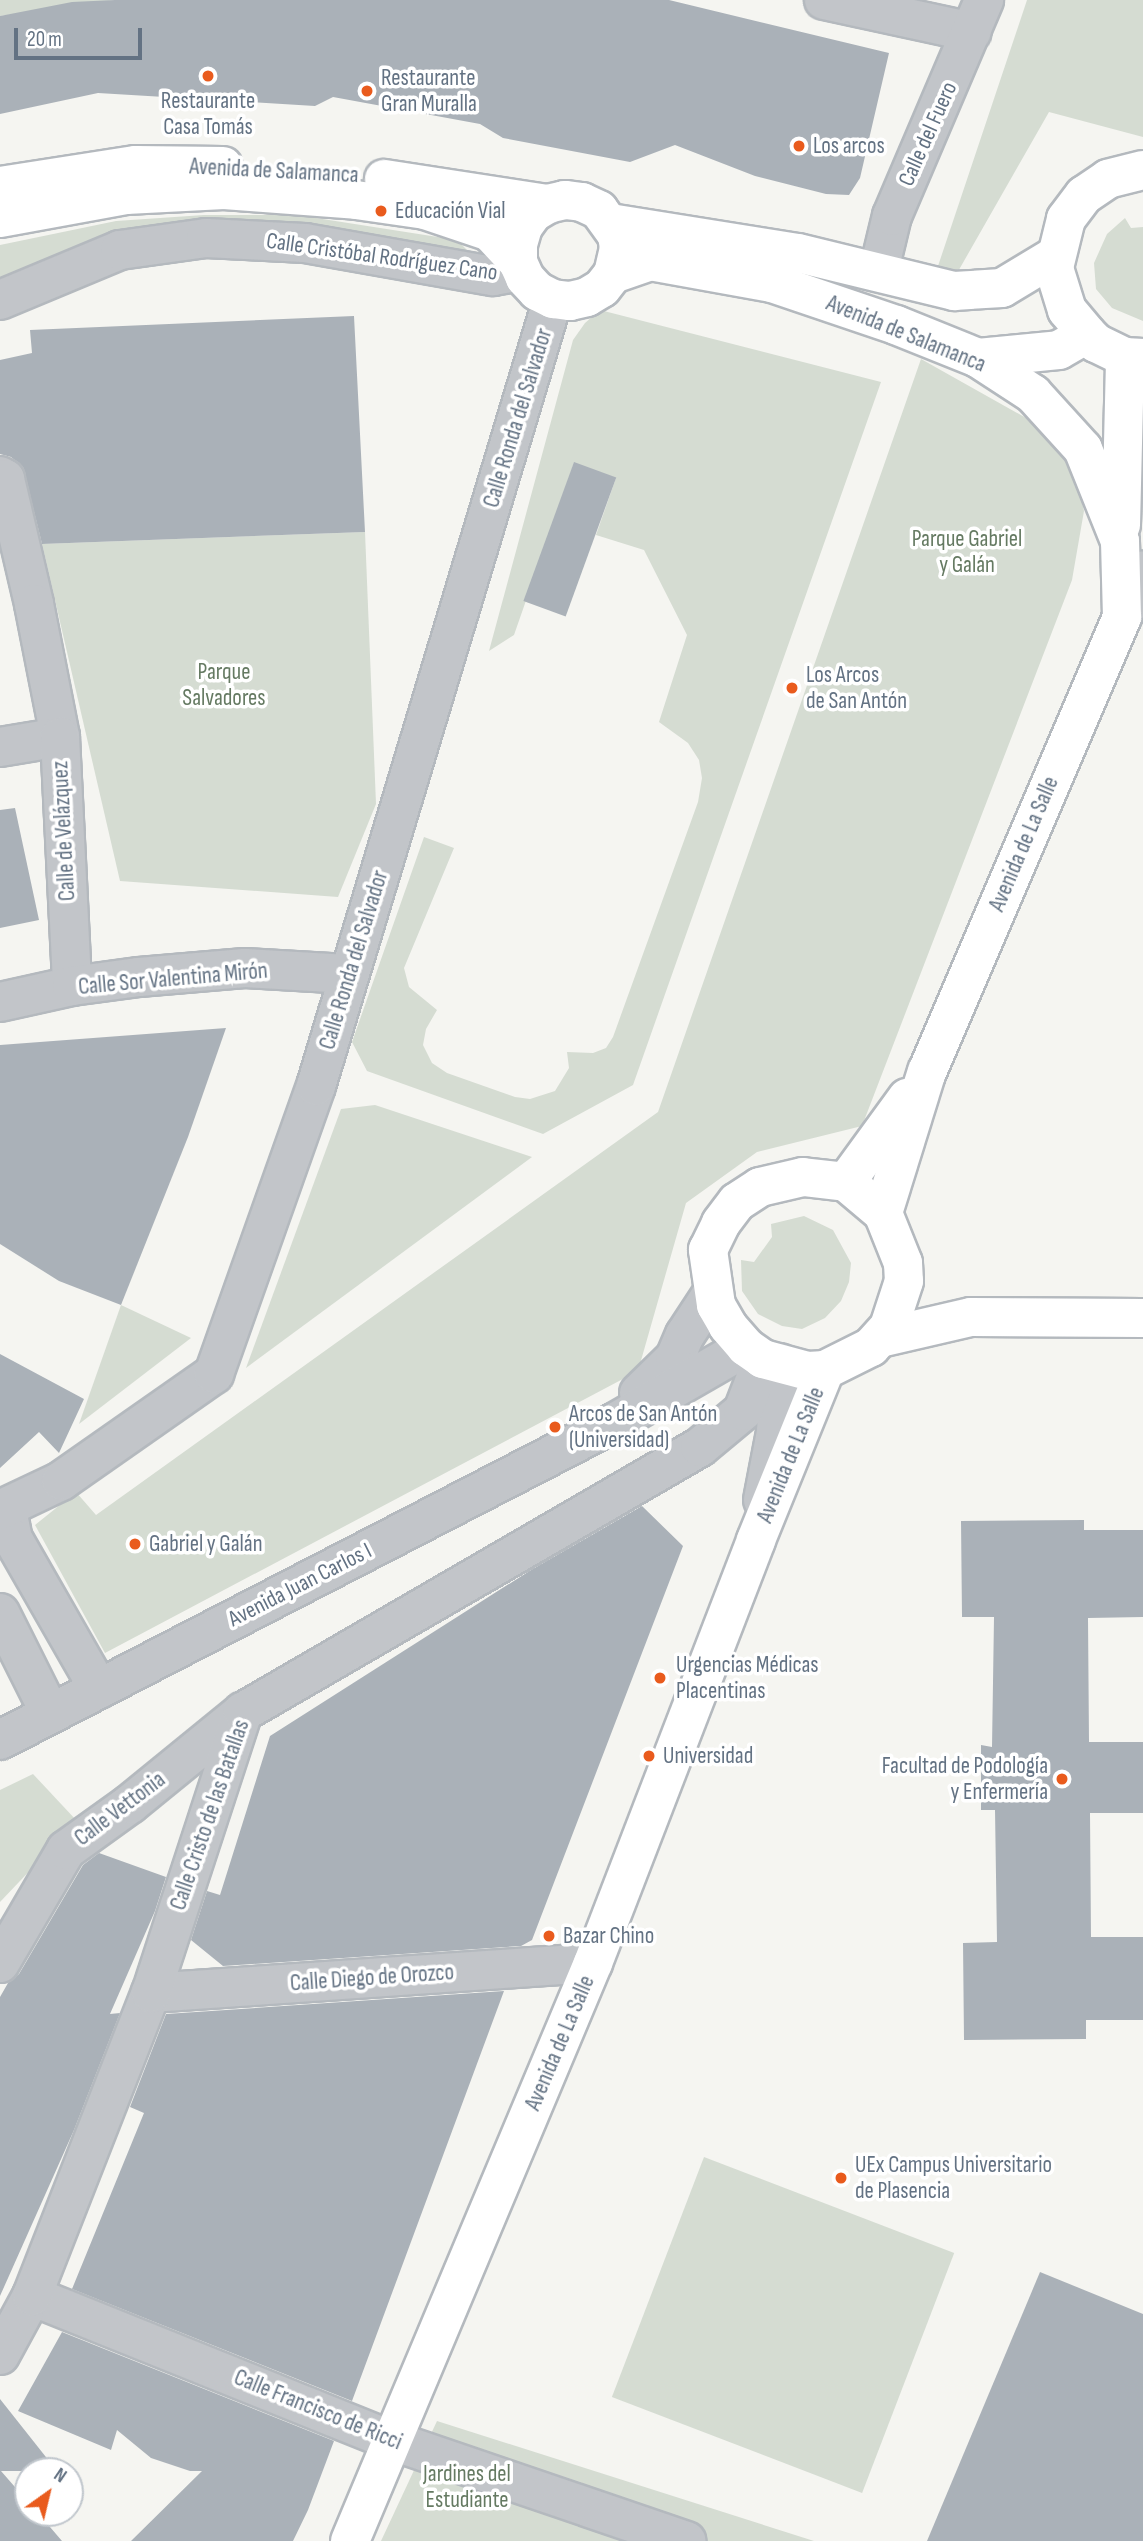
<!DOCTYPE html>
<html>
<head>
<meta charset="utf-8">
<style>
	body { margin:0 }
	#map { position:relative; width:1143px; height:2541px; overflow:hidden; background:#f5f5f1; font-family:"Sofia Sans Condensed",sans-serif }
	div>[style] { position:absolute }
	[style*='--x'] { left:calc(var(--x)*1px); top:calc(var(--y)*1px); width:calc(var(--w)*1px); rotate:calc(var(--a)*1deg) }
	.green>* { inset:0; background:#d5dcd2; transform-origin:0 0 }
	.building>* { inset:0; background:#aab1b8; transform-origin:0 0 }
	.roads { filter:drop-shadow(2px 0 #b4b9be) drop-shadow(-2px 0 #b4b9be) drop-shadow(0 2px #b4b9be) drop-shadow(0 -2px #b4b9be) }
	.street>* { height:38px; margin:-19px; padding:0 19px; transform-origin:19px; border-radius:19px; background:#c2c5c9 }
	.secondary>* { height:38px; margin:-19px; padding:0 19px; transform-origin:19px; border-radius:19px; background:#fff }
	.dots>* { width:19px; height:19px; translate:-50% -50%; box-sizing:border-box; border:4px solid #fff; border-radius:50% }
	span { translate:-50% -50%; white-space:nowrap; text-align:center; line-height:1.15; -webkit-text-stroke:7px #fff; paint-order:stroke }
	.poi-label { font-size:23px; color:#637283 }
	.left { translate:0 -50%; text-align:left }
	.right { translate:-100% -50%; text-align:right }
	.street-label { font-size:23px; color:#637283 }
	.park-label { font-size:23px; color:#657a62 }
	.north { position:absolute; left:14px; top:2457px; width:70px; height:70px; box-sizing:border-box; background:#fff; border:2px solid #c1c7cd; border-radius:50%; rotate:34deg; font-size:19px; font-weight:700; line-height:28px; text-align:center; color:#637283 }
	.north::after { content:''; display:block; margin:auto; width:24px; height:32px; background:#e95b1d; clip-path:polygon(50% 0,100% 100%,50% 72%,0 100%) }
	.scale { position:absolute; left:14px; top:28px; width:128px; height:32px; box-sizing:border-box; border:4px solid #637283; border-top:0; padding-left:9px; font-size:21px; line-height:24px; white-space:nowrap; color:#637283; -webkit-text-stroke:5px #fff; paint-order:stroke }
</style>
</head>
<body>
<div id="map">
	<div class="green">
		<div style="clip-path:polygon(0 0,115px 0,0 16px)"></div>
		<div style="clip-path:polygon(1027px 0,1143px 0,1143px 137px,1049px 112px,956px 275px,936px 272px)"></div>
		<div style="clip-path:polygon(204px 215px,297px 215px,457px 240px,477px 260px,300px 232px,0 287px,0 245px,116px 221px)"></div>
		<div style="clip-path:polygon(1125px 218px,1131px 228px,1143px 227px,1143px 321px,1112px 308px,1096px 289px,1094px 263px,1107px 234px)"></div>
		<div style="clip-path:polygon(600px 310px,881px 382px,633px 1085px,543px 1134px,367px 1071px,352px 1042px,424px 837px,454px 848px,404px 968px,409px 987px,437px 1010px,426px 1029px,423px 1045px,432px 1063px,447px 1073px,515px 1097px,530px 1099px,555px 1091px,569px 1068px,567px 1052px,593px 1053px,606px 1048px,613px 1037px,698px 802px,702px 778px,699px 760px,688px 743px,659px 722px,687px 635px,644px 550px,596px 535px,616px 478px,574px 463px,514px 635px,489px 651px,573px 340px,585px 323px)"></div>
		<div style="clip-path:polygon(921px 359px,1028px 419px,1072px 457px,1084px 511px,1072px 580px,862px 1126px,757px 1152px,686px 1203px,638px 1371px,105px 1653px,35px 1525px,76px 1492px,96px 1515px,658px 1112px)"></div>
		<div style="clip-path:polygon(365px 532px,376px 804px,338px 897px,120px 881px,42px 544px)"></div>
		<div style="clip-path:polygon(375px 1105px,532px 1157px,246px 1368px,341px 1109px)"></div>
		<div style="clip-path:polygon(804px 1216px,833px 1230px,851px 1263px,849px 1282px,841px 1301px,825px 1318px,802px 1329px,782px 1326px,758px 1314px,742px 1291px,741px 1260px,754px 1262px,772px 1237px,771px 1224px)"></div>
		<div style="clip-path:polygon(121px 1305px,191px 1338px,79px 1424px)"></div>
		<div style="clip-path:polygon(33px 1774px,77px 1821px,0 1902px,0 1790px)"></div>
		<div style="left:704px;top:2157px;width:268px;height:257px;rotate:21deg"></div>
		<div style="clip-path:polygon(437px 2421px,814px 2541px,381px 2541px)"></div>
	</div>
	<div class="building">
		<div style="clip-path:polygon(115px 0,669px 0,889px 53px,860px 178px,849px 195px,826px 194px,755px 176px,675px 145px,630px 162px,503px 138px,480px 124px,333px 97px,315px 106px,98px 93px,0 114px,0 16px,72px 2px)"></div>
		<div style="clip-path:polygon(354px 316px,365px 532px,42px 544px,23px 467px,11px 457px,0 454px,0 360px,32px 353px,30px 330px)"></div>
		<div style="left:574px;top:462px;width:45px;height:148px;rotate:20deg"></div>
		<div style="clip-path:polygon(15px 808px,39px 920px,0 928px,0 810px)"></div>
		<div style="clip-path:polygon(226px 1028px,188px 1137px,121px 1305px,59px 1281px,0 1244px,0 1045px)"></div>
		<div style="clip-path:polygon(0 1354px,84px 1399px,59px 1453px,39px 1432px,0 1468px)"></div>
		<div style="clip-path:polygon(642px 1506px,683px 1546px,532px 1940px,521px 1946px,223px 1966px,191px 1940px,207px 1891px,220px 1895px,270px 1736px,531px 1570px)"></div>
		<div style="clip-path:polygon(1084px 1520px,1084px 1530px,1143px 1530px,1143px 1617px,1088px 1618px,1089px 1742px,1143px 1742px,1143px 1813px,1090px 1813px,1091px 1937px,1143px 1937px,1143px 2020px,1086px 2020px,1086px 2039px,964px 2040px,963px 1943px,997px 1942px,995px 1810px,981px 1810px,981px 1745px,992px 1747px,994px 1617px,962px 1617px,961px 1521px)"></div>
		<div style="clip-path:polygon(99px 1853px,166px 1877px,155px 1911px,110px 2014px,120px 2013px,74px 2130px,0 2296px,0 1997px,8px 1983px,19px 1974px,83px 1865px)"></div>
		<div style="clip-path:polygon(504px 1991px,352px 2401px,72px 2289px,144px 2113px,130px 2107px,166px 2014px)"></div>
		<div style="clip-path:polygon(1040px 2272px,1143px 2314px,1143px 2541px,927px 2541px)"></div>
		<div style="clip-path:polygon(62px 2332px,334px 2441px,308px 2510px,293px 2541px,131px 2541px,202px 2471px,190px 2471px,151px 2458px,117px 2430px,111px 2450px,18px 2411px)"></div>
		<div style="clip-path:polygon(0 2399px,57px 2471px,1px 2471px,28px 2502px,28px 2513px,38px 2513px,62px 2541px,0 2541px)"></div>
	</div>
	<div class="roads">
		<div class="street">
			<div style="--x:824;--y:0;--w:151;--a:12.2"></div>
			<div style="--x:879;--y:270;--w:56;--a:-76.5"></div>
			<div style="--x:892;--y:216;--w:235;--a:-66.9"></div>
			<div style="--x:0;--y:300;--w:130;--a:-22.6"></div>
			<div style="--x:120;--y:250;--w:87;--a:-7.9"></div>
			<div style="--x:206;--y:238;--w:99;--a:2.9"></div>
			<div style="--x:305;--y:243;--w:191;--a:10"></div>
			<div style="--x:493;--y:276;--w:29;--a:-10"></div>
			<div style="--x:0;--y:476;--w:6;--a:31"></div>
			<div style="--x:5;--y:479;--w:128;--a:76.9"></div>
			<div style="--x:34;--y:604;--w:136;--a:78.9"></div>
			<div style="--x:1122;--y:617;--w:51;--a:-65.9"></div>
			<div style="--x:0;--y:747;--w:61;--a:-9.5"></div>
			<div style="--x:60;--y:737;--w:249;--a:87.2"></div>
			<div style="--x:0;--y:1002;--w:74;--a:-12.5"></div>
			<div style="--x:72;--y:986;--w:68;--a:-7.7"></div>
			<div style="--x:139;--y:977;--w:106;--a:-4.9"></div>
			<div style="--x:245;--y:968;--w:103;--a:3.3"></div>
			<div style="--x:639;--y:1393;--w:50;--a:-44.2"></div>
			<div style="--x:675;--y:1358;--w:25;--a:-67"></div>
			<div style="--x:685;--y:1335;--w:51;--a:-56.9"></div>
			<div style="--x:763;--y:1500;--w:69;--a:-79.2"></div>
			<div style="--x:776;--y:1432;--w:69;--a:-86.7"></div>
			<div style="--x:7;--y:1509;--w:31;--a:79"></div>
			<div style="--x:13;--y:1539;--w:173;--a:60.2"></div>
			<div style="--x:0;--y:1510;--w:68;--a:-25.4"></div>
			<div style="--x:61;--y:1481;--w:187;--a:-35"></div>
			<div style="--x:214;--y:1374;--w:306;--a:-70.5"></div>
			<div style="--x:316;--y:1086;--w:822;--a:-73.24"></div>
			<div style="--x:0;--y:1613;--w:112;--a:63.4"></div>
			<div style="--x:0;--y:1740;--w:691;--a:-27.31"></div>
			<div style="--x:614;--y:1423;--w:152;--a:-29.9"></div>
			<div style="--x:0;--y:1963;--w:131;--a:-59.7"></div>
			<div style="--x:66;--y:1850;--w:79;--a:-35.7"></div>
			<div style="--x:130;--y:1804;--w:146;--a:-39.2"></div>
			<div style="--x:151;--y:1993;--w:443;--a:-3.9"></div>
			<div style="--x:32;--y:2296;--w:389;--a:21.9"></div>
			<div style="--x:393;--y:2441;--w:310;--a:18.8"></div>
			<div style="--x:0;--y:2355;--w:67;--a:-61.5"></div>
			<div style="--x:32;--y:2296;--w:326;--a:-68.6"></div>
			<div style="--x:151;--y:1993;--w:296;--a:-71.9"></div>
			<div style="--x:243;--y:1712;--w:528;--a:-30.11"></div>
			<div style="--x:700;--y:1447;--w:56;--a:-39.9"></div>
			<div style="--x:743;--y:1411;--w:56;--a:-69"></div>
		</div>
		<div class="secondary">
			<div style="--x:1143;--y:170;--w:36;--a:166"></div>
			<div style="--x:1108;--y:179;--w:29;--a:146"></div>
			<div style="--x:1084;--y:195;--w:30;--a:127"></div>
			<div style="--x:1066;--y:219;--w:50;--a:103.8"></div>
			<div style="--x:1054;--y:268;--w:44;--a:72.8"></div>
			<div style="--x:1067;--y:310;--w:31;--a:50"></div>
			<div style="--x:1087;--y:334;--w:13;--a:45"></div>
			<div style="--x:1096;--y:343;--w:32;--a:26"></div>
			<div style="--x:1125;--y:357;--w:18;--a:3"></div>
			<div style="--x:384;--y:179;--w:166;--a:8.7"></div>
			<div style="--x:0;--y:186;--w:138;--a:-8.8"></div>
			<div style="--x:136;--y:165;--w:87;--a:0.7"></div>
			<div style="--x:0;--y:218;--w:128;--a:-10.3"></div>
			<div style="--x:126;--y:195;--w:98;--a:-2.9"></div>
			<div style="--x:224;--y:190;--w:132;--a:4.3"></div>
			<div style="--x:356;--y:200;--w:70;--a:8.2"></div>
			<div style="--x:425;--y:210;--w:69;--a:18.7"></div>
			<div style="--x:490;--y:232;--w:41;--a:47"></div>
			<div style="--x:518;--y:262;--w:17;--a:66"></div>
			<div style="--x:525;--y:278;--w:18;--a:47"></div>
			<div style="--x:537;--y:291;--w:18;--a:27"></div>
			<div style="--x:553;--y:299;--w:17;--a:7"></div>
			<div style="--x:570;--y:301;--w:17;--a:-13"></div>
			<div style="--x:587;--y:297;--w:17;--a:-31"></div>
			<div style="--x:602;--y:288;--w:18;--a:-52"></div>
			<div style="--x:613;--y:274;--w:27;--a:-77"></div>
			<div style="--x:619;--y:248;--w:13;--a:-99"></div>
			<div style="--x:617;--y:235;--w:31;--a:-126"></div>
			<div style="--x:599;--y:210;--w:19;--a:-155"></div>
			<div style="--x:582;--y:202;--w:17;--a:-173"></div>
			<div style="--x:565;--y:200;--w:17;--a:167"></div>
			<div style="--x:548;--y:204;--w:17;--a:149"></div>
			<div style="--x:533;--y:213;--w:17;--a:126"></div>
			<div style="--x:523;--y:227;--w:18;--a:106"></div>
			<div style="--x:518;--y:244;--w:18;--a:90"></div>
			<div style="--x:610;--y:223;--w:190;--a:9.1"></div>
			<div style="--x:798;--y:253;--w:161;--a:13.7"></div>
			<div style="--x:954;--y:291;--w:48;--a:-3.6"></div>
			<div style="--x:1002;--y:288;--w:62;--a:-31.1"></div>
			<div style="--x:613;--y:274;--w:39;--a:-19"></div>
			<div style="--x:650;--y:261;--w:124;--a:10.2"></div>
			<div style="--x:772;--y:283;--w:131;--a:18.7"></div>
			<div style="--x:896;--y:325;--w:88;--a:21.9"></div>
			<div style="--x:978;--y:358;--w:66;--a:33.2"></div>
			<div style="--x:1033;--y:394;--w:74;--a:47.7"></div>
			<div style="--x:1083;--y:449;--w:99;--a:68.1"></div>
			<div style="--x:1120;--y:541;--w:76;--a:88.5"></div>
			<div style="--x:1122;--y:617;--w:494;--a:113.2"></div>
			<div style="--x:927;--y:1071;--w:149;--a:107.2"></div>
			<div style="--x:978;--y:358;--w:81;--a:-5.6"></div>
			<div style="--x:1059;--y:350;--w:32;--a:-30"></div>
			<div style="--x:1121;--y:525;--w:168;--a:-88.6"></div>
			<div style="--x:803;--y:1177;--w:43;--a:6.6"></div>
			<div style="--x:846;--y:1182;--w:48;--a:40"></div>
			<div style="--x:883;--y:1213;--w:54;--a:68.2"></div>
			<div style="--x:903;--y:1263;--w:18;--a:87"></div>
			<div style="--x:904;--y:1281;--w:48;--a:108.1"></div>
			<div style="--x:889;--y:1327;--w:27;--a:132"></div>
			<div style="--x:871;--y:1347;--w:51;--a:153.4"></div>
			<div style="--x:825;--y:1370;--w:17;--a:177"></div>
			<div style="--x:808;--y:1371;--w:47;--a:-165.1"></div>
			<div style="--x:763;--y:1359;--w:21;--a:-145"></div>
			<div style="--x:746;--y:1347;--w:28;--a:-131"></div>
			<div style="--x:728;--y:1326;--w:24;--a:-120"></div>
			<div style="--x:716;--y:1305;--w:56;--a:-98.3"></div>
			<div style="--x:708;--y:1250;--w:30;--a:-64"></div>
			<div style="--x:721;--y:1223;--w:26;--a:-53"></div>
			<div style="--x:737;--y:1202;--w:27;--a:-33"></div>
			<div style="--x:760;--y:1187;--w:44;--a:-13.1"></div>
			<div style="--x:846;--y:1182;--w:104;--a:-54"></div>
			<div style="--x:880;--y:1338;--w:93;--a:-13"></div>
			<div style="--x:971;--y:1317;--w:172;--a:0.3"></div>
			<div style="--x:350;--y:2541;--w:627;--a:-67.2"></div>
			<div style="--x:593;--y:1963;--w:453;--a:-68.9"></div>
			<div style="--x:756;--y:1540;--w:183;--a:-67.9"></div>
		</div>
	</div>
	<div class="dots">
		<div style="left:208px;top:76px;background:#e95b1d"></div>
		<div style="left:367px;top:91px;background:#e95b1d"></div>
		<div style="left:799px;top:146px;background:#e95b1d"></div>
		<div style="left:381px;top:211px;background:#e95b1d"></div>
		<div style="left:792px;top:688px;background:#e95b1d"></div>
		<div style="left:555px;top:1427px;background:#e95b1d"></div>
		<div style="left:135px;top:1544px;background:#e95b1d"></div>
		<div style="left:660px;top:1678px;background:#e95b1d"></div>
		<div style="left:649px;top:1756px;background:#e95b1d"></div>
		<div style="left:1062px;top:1779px;background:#e95b1d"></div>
		<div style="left:549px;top:1936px;background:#e95b1d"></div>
		<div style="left:841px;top:2178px;background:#e95b1d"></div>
	</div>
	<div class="poi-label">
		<span class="left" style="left:381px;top:91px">Restaurante<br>Gran Muralla</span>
		<span style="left:208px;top:114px">Restaurante<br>Casa Tomás</span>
		<span class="left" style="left:813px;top:146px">Los arcos</span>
		<span class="left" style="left:395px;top:211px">Educación Vial</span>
		<span class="left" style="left:806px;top:688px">Los Arcos<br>de San Antón</span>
		<span class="left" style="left:569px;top:1427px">Arcos de San Antón<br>(Universidad)</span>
		<span class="left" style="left:149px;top:1544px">Gabriel y Galán</span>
		<span class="left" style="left:676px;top:1678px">Urgencias Médicas<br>Placentinas</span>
		<span class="left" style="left:663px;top:1756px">Universidad</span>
		<span class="right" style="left:1048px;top:1779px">Facultad de Podología<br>y Enfermería</span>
		<span class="left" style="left:563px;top:1936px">Bazar Chino</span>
		<span class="left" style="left:855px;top:2178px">UEx Campus Universitario<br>de Plasencia</span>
	</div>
	<div class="street-label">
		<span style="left:928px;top:134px;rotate:-66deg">Calle del Fuero</span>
		<span style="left:274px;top:171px;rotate:3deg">Avenida de Salamanca</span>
		<span style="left:382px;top:257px;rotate:8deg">Calle Cristóbal Rodríguez Cano</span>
		<span style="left:906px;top:334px;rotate:22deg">Avenida de Salamanca</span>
		<span style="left:518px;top:418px;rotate:-73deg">Calle Ronda del Salvador</span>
		<span style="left:64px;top:831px;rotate:-93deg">Calle de Velázquez</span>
		<span style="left:1024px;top:844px;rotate:-67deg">Avenida de La Salle</span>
		<span style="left:354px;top:960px;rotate:-73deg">Calle Ronda del Salvador</span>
		<span style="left:173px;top:979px;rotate:-5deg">Calle Sor Valentina Mirón</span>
		<span style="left:791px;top:1455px;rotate:-68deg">Avenida de La Salle</span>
		<span style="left:300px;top:1585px;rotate:-27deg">Avenida Juan Carlos I</span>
		<span style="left:120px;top:1809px;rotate:-37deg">Calle Vettonia</span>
		<span style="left:210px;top:1815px;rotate:-71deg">Calle Cristo de las Batallas</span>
		<span style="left:372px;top:1978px;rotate:-4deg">Calle Diego de Orozco</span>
		<span style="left:560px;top:2043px;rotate:-67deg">Avenida de La Salle</span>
		<span style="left:318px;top:2410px;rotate:22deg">Calle Francisco de Ricci</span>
	</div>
	<div class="park-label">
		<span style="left:967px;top:552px">Parque Gabriel<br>y Galán</span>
		<span style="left:224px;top:685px">Parque<br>Salvadores</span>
		<span style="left:467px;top:2487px">Jardines del<br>Estudiante</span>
	</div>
	<div class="north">N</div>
	<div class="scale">20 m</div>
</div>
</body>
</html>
